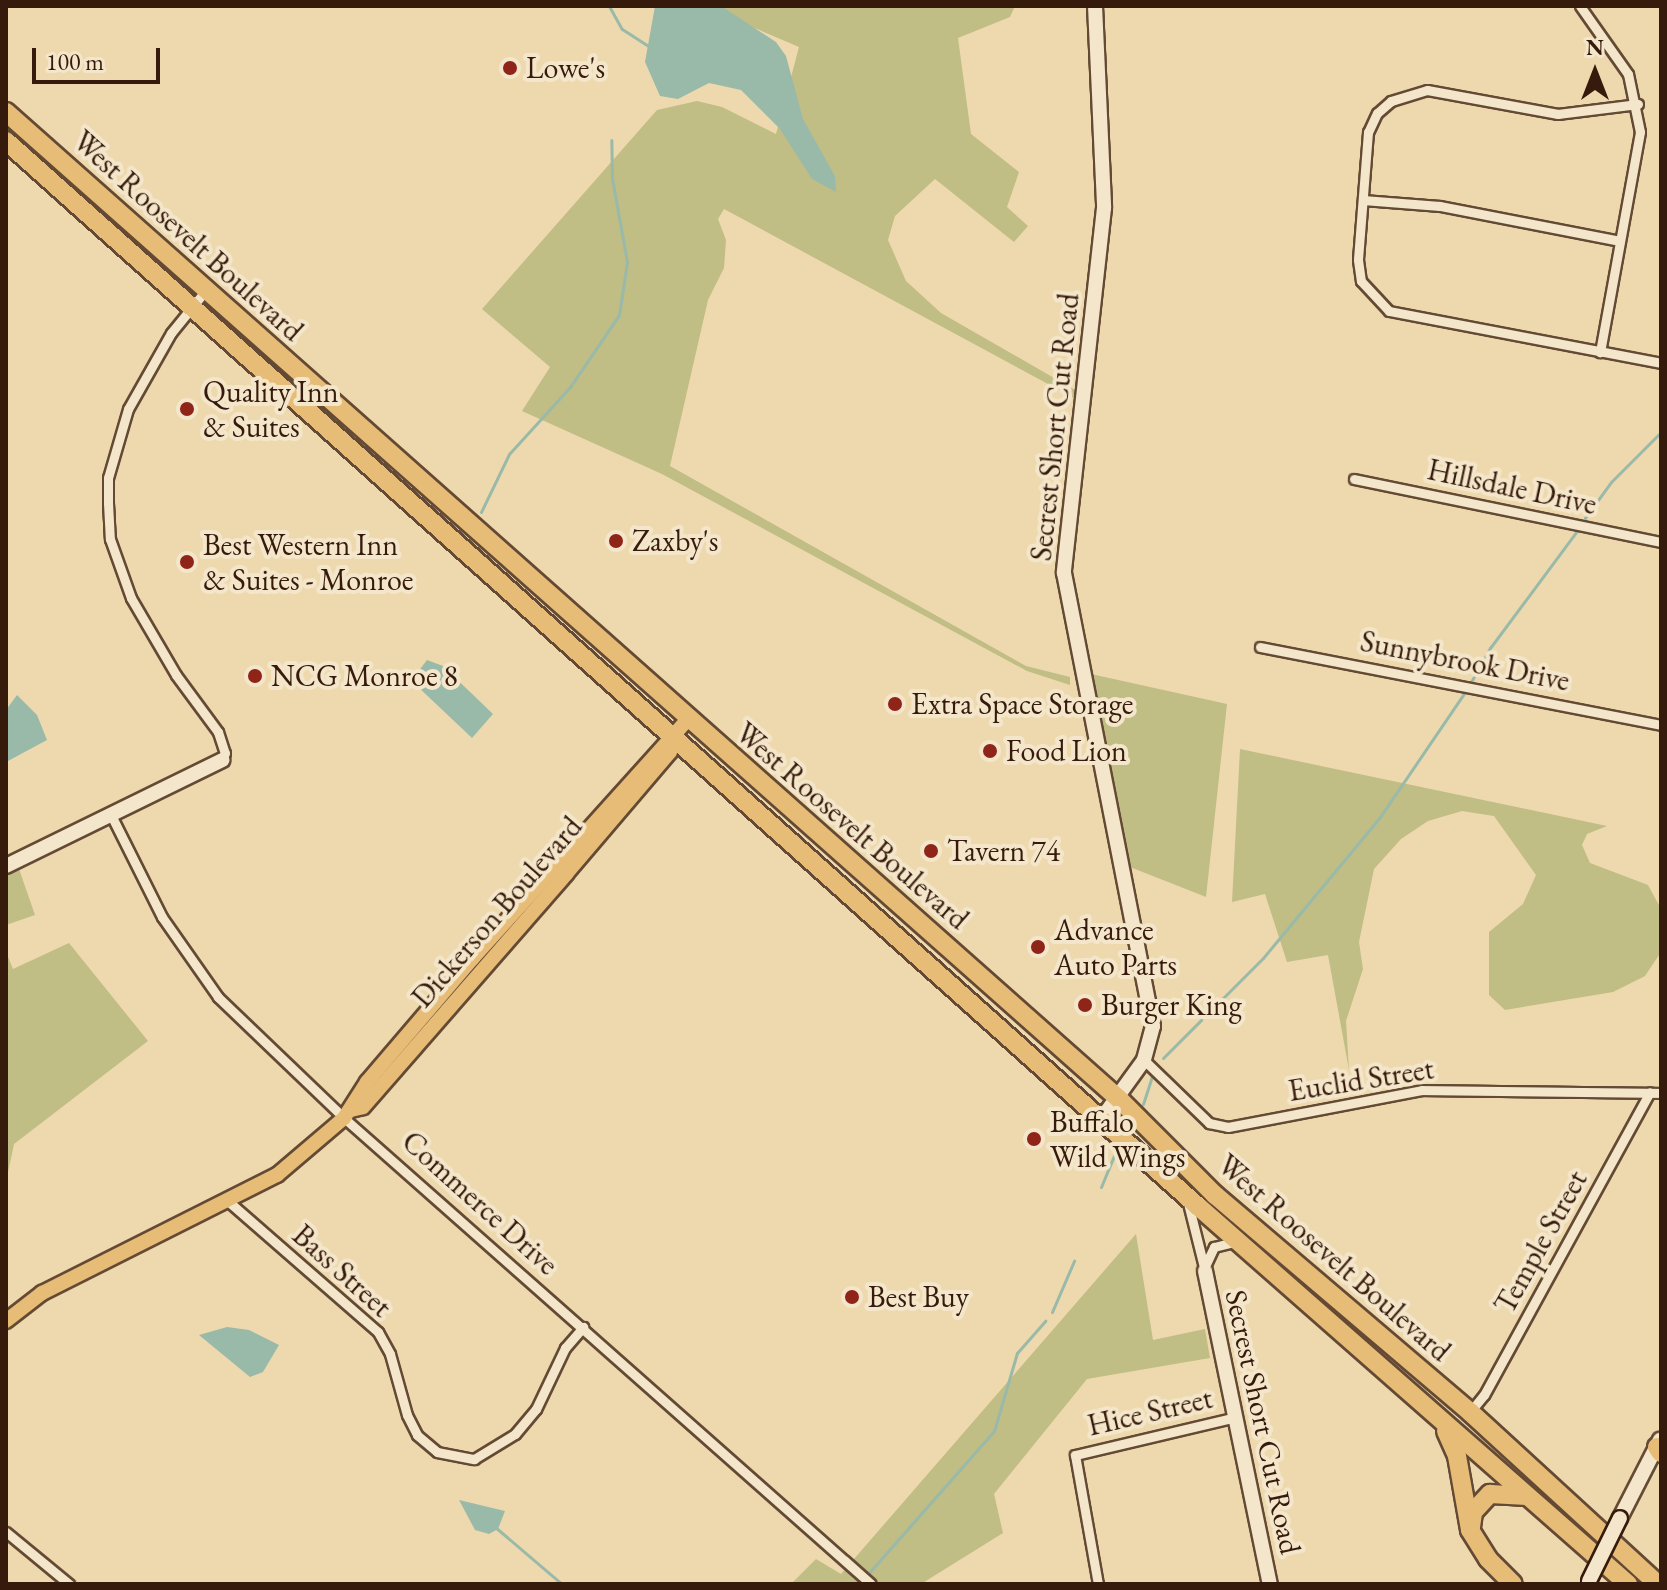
<!DOCTYPE html>
<html>
<head>
<meta charset="utf-8">
<style>
	body { margin:0 }
	#map { position:relative; width:1667px; height:1590px; overflow:hidden; background:#eed9ae; font-family:"EB Garamond",serif }
	div>[style] { position:absolute }
	[style*='--x'] { left:calc(var(--x)*1px); top:calc(var(--y)*1px); width:calc(var(--w)*1px); rotate:calc(var(--a)*1deg) }
	.green>* { inset:0; background:#c0bd85 }
	.water>* { inset:0; background:#99baa9 }
	.stream>* { height:3px; margin:-1.5px; padding:0 1.5px; transform-origin:1.5px; border-radius:1.5px; background:#99baa9 }
	.roads { filter:drop-shadow(2px 0 #644a34) drop-shadow(-2px 0 #644a34) drop-shadow(0 2px #644a34) drop-shadow(0 -2px #644a34) }
	.street>* { height:9px; margin:-4.5px; padding:0 4.5px; transform-origin:4.5px; border-radius:4.5px; background:#f4e6ca }
	.secondary>* { height:14px; margin:-7px; padding:0 7px; transform-origin:7px; border-radius:7px; background:#f4e6ca }
	.primary>* { height:14px; margin:-7px; padding:0 7px; transform-origin:7px; border-radius:7px; background:#e7bc77 }
	.highway>* { height:18px; margin:-9px; padding:0 9px; transform-origin:9px; border-radius:9px; background:#e7bc77 }
	.bridges { filter:drop-shadow(2px 0 #361b0c) drop-shadow(-2px 0 #361b0c) drop-shadow(0 2px #361b0c) drop-shadow(0 -2px #361b0c) }
	.secondary-bridge>* { height:14px; margin:-7px; padding:0 7px; transform-origin:7px; border-radius:7px; background:#f4e6ca }
	.dots>* { width:22px; height:22px; translate:-50% -50%; box-sizing:border-box; border:4px solid #f4e6ca; border-radius:50% }
	span { translate:-50% -50%; white-space:nowrap; text-align:center; line-height:1.15; -webkit-text-stroke:8px #f4e6ca; paint-order:stroke }
	.poi-label { font-size:30px; color:#361b0c }
	.left { translate:0 -50%; text-align:left }
	.street-label { font-size:30px; color:#361b0c }
	.frame { position:absolute; inset:0; border:8px solid #361b0c; pointer-events:none }
	.north { position:absolute; left:1555px; top:32px; width:80px; height:80px; -webkit-text-stroke:6px #f4e6ca; paint-order:stroke; rotate:0deg; font-size:22px; font-weight:700; line-height:32px; text-align:center; color:#361b0c }
	.north::after { content:''; display:block; margin:auto; width:28px; height:36px; background:#361b0c; clip-path:polygon(50% 0,100% 100%,50% 72%,0 100%) }
	.scale { position:absolute; left:32px; top:48px; width:128px; height:36px; box-sizing:border-box; border:4px solid #361b0c; border-top:0; padding-left:10px; font-size:24px; line-height:28px; white-space:nowrap; color:#361b0c; -webkit-text-stroke:6px #f4e6ca; paint-order:stroke }
</style>
</head>
<body>
<div id="map">
	<div class="green">
		<div style="clip-path:polygon(703px 6px,1015px 6px,1010px 17px,958px 38px,971px 134px,1019px 172px,1007px 207px,1028px 226px,1014px 242px,935px 179px,895px 216px,888px 240px,906px 281px,941px 313px,1075px 390px,1074px 398px,724px 209px,718px 219px,726px 240px,724px 268px,708px 300px,670px 466px,1026px 666px,1070px 677px,1070px 685px,1027px 671px,662px 474px,522px 411px,550px 367px,482px 309px,657px 110px,697px 101px,722px 107px,776px 134px,799px 47px)"></div>
		<div style="clip-path:polygon(1091px 674px,1227px 704px,1206px 897px,1130px 867px)"></div>
		<div style="clip-path:polygon(1240px 749px,1607px 826px,1587px 834px,1582px 845px,1590px 863px,1648px 885px,1660px 907px,1661px 952px,1645px 976px,1613px 992px,1505px 1010px,1489px 995px,1489px 932px,1523px 904px,1536px 875px,1494px 816px,1462px 811px,1428px 821px,1401px 839px,1374px 869px,1359px 942px,1363px 969px,1346px 1021px,1349px 1070px,1328px 955px,1287px 962px,1265px 894px,1232px 902px)"></div>
		<div style="clip-path:polygon(19px 869px,35px 915px,6px 925px,6px 876px)"></div>
		<div style="clip-path:polygon(69px 943px,148px 1041px,14px 1144px,6px 1182px,6px 952px,13px 969px)"></div>
		<div style="clip-path:polygon(1136px 1234px,1153px 1340px,1205px 1329px,1210px 1358px,1087px 1379px,994px 1494px,1003px 1533px,921px 1584px,791px 1584px,816px 1559px,841px 1574px)"></div>
	</div>
	<div class="water">
		<div style="clip-path:polygon(655px 6px,721px 6px,776px 42px,786px 56px,803px 119px,835px 176px,836px 192px,812px 179px,780px 129px,741px 90px,709px 83px,678px 99px,660px 96px,645px 62px)"></div>
		<div style="clip-path:polygon(427px 660px,443px 666px,493px 714px,472px 738px,417px 686px,417px 673px)"></div>
		<div style="clip-path:polygon(17px 695px,37px 715px,47px 740px,8px 761px,6px 710px)"></div>
		<div style="clip-path:polygon(227px 1327px,249px 1330px,279px 1345px,263px 1372px,250px 1377px,199px 1335px)"></div>
		<div style="clip-path:polygon(459px 1500px,505px 1511px,498px 1529px,489px 1534px,475px 1530px)"></div>
	</div>
	<div class="stream">
		<div style="--x:609;--y:6;--w:26;--a:61"></div>
		<div style="--x:622;--y:29;--w:30;--a:33"></div>
		<div style="--x:481;--y:512;--w:64;--a:-64.2"></div>
		<div style="--x:509;--y:454;--w:91;--a:-47.7"></div>
		<div style="--x:570;--y:387;--w:87;--a:-55.8"></div>
		<div style="--x:619;--y:315;--w:54;--a:-81.4"></div>
		<div style="--x:627;--y:262;--w:84;--a:-100.2"></div>
		<div style="--x:612;--y:179;--w:39;--a:-91"></div>
		<div style="--x:1585;--y:518;--w:44;--a:-54.2"></div>
		<div style="--x:1611;--y:482;--w:71;--a:-45"></div>
		<div style="--x:1471;--y:682;--w:39;--a:-61"></div>
		<div style="--x:1490;--y:648;--w:149;--a:-53.4"></div>
		<div style="--x:1209;--y:1012;--w:76;--a:-45"></div>
		<div style="--x:1263;--y:958;--w:183;--a:-50.3"></div>
		<div style="--x:1380;--y:817;--w:155;--a:-55.8"></div>
		<div style="--x:1163;--y:1058;--w:54;--a:-45"></div>
		<div style="--x:1143;--y:1104;--w:28;--a:-72"></div>
		<div style="--x:1101;--y:1187;--w:44;--a:-67.5"></div>
		<div style="--x:1052;--y:1312;--w:56;--a:-66.7"></div>
		<div style="--x:495;--y:1527;--w:88;--a:40.4"></div>
		<div style="--x:867;--y:1575;--w:192;--a:-48.6"></div>
		<div style="--x:994;--y:1431;--w:81;--a:-73.6"></div>
		<div style="--x:1017;--y:1353;--w:43;--a:-48.8"></div>
	</div>
	<div class="roads">
		<div class="street">
			<div style="--x:1580;--y:6;--w:83;--a:54.8"></div>
			<div style="--x:1628;--y:74;--w:59;--a:78.3"></div>
			<div style="--x:1640;--y:132;--w:224;--a:100.3"></div>
			<div style="--x:1638;--y:104;--w:81;--a:172.9"></div>
			<div style="--x:1558;--y:114;--w:133;--a:-169.6"></div>
			<div style="--x:1427;--y:90;--w:38;--a:163"></div>
			<div style="--x:1391;--y:101;--w:18;--a:139"></div>
			<div style="--x:1377;--y:113;--w:21;--a:115"></div>
			<div style="--x:1368;--y:132;--w:128;--a:94.5"></div>
			<div style="--x:1358;--y:260;--w:21;--a:82"></div>
			<div style="--x:1361;--y:281;--w:41;--a:47"></div>
			<div style="--x:1389;--y:311;--w:277;--a:10.8"></div>
			<div style="--x:1363;--y:200;--w:77;--a:4.5"></div>
			<div style="--x:1440;--y:206;--w:183;--a:11"></div>
			<div style="--x:206;--y:290;--w:55;--a:129.1"></div>
			<div style="--x:171;--y:333;--w:87;--a:119.5"></div>
			<div style="--x:128;--y:409;--w:72;--a:106.2"></div>
			<div style="--x:108;--y:478;--w:25;--a:90"></div>
			<div style="--x:108;--y:503;--w:36;--a:87"></div>
			<div style="--x:110;--y:539;--w:63;--a:70.4"></div>
			<div style="--x:131;--y:598;--w:89;--a:59.7"></div>
			<div style="--x:176;--y:675;--w:71;--a:53.6"></div>
			<div style="--x:218;--y:732;--w:22;--a:72"></div>
			<div style="--x:225;--y:753;--w:8;--a:113"></div>
			<div style="--x:1354;--y:479;--w:313;--a:11.6"></div>
			<div style="--x:1260;--y:647;--w:409;--a:11"></div>
			<div style="--x:111;--y:815;--w:114;--a:63.4"></div>
			<div style="--x:162;--y:917;--w:98;--a:55"></div>
			<div style="--x:218;--y:997;--w:175;--a:43.8"></div>
			<div style="--x:344;--y:1118;--w:703;--a:41.48"></div>
			<div style="--x:1144;--y:1060;--w:91;--a:44.1"></div>
			<div style="--x:1209;--y:1123;--w:19;--a:12"></div>
			<div style="--x:1228;--y:1127;--w:197;--a:-10.8"></div>
			<div style="--x:1422;--y:1090;--w:239;--a:0.7"></div>
			<div style="--x:229;--y:1202;--w:198;--a:41.1"></div>
			<div style="--x:378;--y:1332;--w:25;--a:61"></div>
			<div style="--x:390;--y:1354;--w:63;--a:74.4"></div>
			<div style="--x:407;--y:1415;--w:22;--a:63"></div>
			<div style="--x:417;--y:1435;--w:26;--a:40"></div>
			<div style="--x:437;--y:1452;--w:38;--a:11"></div>
			<div style="--x:474;--y:1459;--w:48;--a:-31.4"></div>
			<div style="--x:515;--y:1434;--w:33;--a:-50"></div>
			<div style="--x:536;--y:1409;--w:68;--a:-64.6"></div>
			<div style="--x:565;--y:1348;--w:28;--a:-49"></div>
			<div style="--x:1188;--y:1203;--w:70;--a:76"></div>
			<div style="--x:1206;--y:1264;--w:19;--a:-65"></div>
			<div style="--x:1214;--y:1247;--w:21;--a:-14"></div>
			<div style="--x:1470;--y:1412;--w:22;--a:-51"></div>
			<div style="--x:1484;--y:1395;--w:345;--a:-61.3"></div>
			<div style="--x:6;--y:1532;--w:82;--a:39.5"></div>
			<div style="--x:1098;--y:1584;--w:131;--a:-100.1"></div>
			<div style="--x:1075;--y:1455;--w:165;--a:-13.3"></div>
		</div>
		<div class="secondary">
			<div style="--x:1095;--y:6;--w:202;--a:87.4"></div>
			<div style="--x:1104;--y:208;--w:367;--a:96.3"></div>
			<div style="--x:1064;--y:573;--w:462;--a:78.9"></div>
			<div style="--x:1153;--y:1026;--w:35;--a:105"></div>
			<div style="--x:1144;--y:1060;--w:72;--a:125.9"></div>
			<div style="--x:6;--y:866;--w:241;--a:-26.1"></div>
			<div style="--x:1205;--y:1271;--w:320;--a:78.3"></div>
			<div style="--x:1620;--y:1518;--w:88;--a:-62.9"></div>
		</div>
		<div class="primary">
			<div style="--x:351;--y:1110;--w:12;--a:-14"></div>
			<div style="--x:363;--y:1107;--w:309;--a:-48.9"></div>
			<div style="--x:566;--y:874;--w:160;--a:-49.6"></div>
			<div style="--x:670;--y:752;--w:14;--a:-78"></div>
			<div style="--x:6;--y:1321;--w:46;--a:-37.9"></div>
			<div style="--x:42;--y:1293;--w:263;--a:-26.7"></div>
			<div style="--x:277;--y:1175;--w:88;--a:-40.4"></div>
			<div style="--x:344;--y:1118;--w:43;--a:-57.4"></div>
			<div style="--x:367;--y:1082;--w:162;--a:-49.5"></div>
			<div style="--x:472;--y:959;--w:324;--a:-48"></div>
		</div>
		<div class="highway">
			<div style="--x:6;--y:112;--w:1488;--a:41.57"></div>
			<div style="--x:1119;--y:1099;--w:136;--a:45"></div>
			<div style="--x:1215;--y:1195;--w:335;--a:40.4"></div>
			<div style="--x:1470;--y:1412;--w:255;--a:42.5"></div>
			<div style="--x:6;--y:141;--w:1601;--a:41.79"></div>
			<div style="--x:1200;--y:1208;--w:570;--a:41.3"></div>
			<div style="--x:1446;--y:1431;--w:27;--a:66"></div>
			<div style="--x:1457;--y:1456;--w:75;--a:80"></div>
			<div style="--x:1470;--y:1530;--w:34;--a:58"></div>
			<div style="--x:1488;--y:1559;--w:35;--a:45"></div>
			<div style="--x:1657;--y:1447;--w:7;--a:56"></div>
			<div style="--x:1471;--y:1527;--w:15;--a:-82"></div>
			<div style="--x:1473;--y:1512;--w:25;--a:-47"></div>
			<div style="--x:1490;--y:1494;--w:37;--a:3"></div>
		</div>
	</div>
	<div class="bridges">
		<div class="secondary-bridge">
			<div style="--x:1589;--y:1581;--w:70;--a:-63.8"></div>
		</div>
	</div>
	<div class="dots">
		<div style="left:510px;top:68px;background:#8f2418"></div>
		<div style="left:187px;top:409px;background:#8f2418"></div>
		<div style="left:616px;top:541px;background:#8f2418"></div>
		<div style="left:187px;top:562px;background:#8f2418"></div>
		<div style="left:255px;top:676px;background:#8f2418"></div>
		<div style="left:895px;top:704px;background:#8f2418"></div>
		<div style="left:990px;top:751px;background:#8f2418"></div>
		<div style="left:931px;top:851px;background:#8f2418"></div>
		<div style="left:1038px;top:947px;background:#8f2418"></div>
		<div style="left:1085px;top:1005px;background:#8f2418"></div>
		<div style="left:1034px;top:1139px;background:#8f2418"></div>
		<div style="left:852px;top:1297px;background:#8f2418"></div>
	</div>
	<div class="poi-label">
		<span class="left" style="left:526px;top:68px">Lowe's</span>
		<span class="left" style="left:203px;top:409px">Quality Inn<br>&amp; Suites</span>
		<span class="left" style="left:632px;top:541px">Zaxby's</span>
		<span class="left" style="left:203px;top:562px">Best Western Inn<br>&amp; Suites - Monroe</span>
		<span class="left" style="left:271px;top:676px">NCG Monroe 8</span>
		<span class="left" style="left:911px;top:704px">Extra Space Storage</span>
		<span class="left" style="left:1006px;top:751px">Food Lion</span>
		<span class="left" style="left:947px;top:851px">Tavern 74</span>
		<span class="left" style="left:1054px;top:947px">Advance<br>Auto Parts</span>
		<span class="left" style="left:1101px;top:1005px">Burger King</span>
		<span class="left" style="left:1050px;top:1139px">Buffalo<br>Wild Wings</span>
		<span class="left" style="left:868px;top:1297px">Best Buy</span>
	</div>
	<div class="street-label">
		<span style="left:188px;top:236px;rotate:42deg">West Roosevelt Boulevard</span>
		<span style="left:1055px;top:427px;rotate:-84deg">Secrest Short Cut Road</span>
		<span style="left:1512px;top:487px;rotate:12deg">Hillsdale Drive</span>
		<span style="left:1465px;top:661px;rotate:11deg">Sunnybrook Drive</span>
		<span style="left:852px;top:826px;rotate:41deg">West Roosevelt Boulevard</span>
		<span style="left:497px;top:912px;rotate:-49deg">Dickerson Boulevard</span>
		<span style="left:1361px;top:1080px;rotate:-9deg">Euclid Street</span>
		<span style="left:480px;top:1203px;rotate:42deg">Commerce Drive</span>
		<span style="left:1541px;top:1242px;rotate:-61deg">Temple Street</span>
		<span style="left:1334px;top:1258px;rotate:41deg">West Roosevelt Boulevard</span>
		<span style="left:342px;top:1271px;rotate:42deg">Bass Street</span>
		<span style="left:1150px;top:1412px;rotate:-13deg">Hice Street</span>
		<span style="left:1263px;top:1422px;rotate:78deg">Secrest Short Cut Road</span>
	</div>
	<div class="frame"></div>
	<div class="north">N</div>
	<div class="scale">100 m</div>
</div>
</body>
</html>
